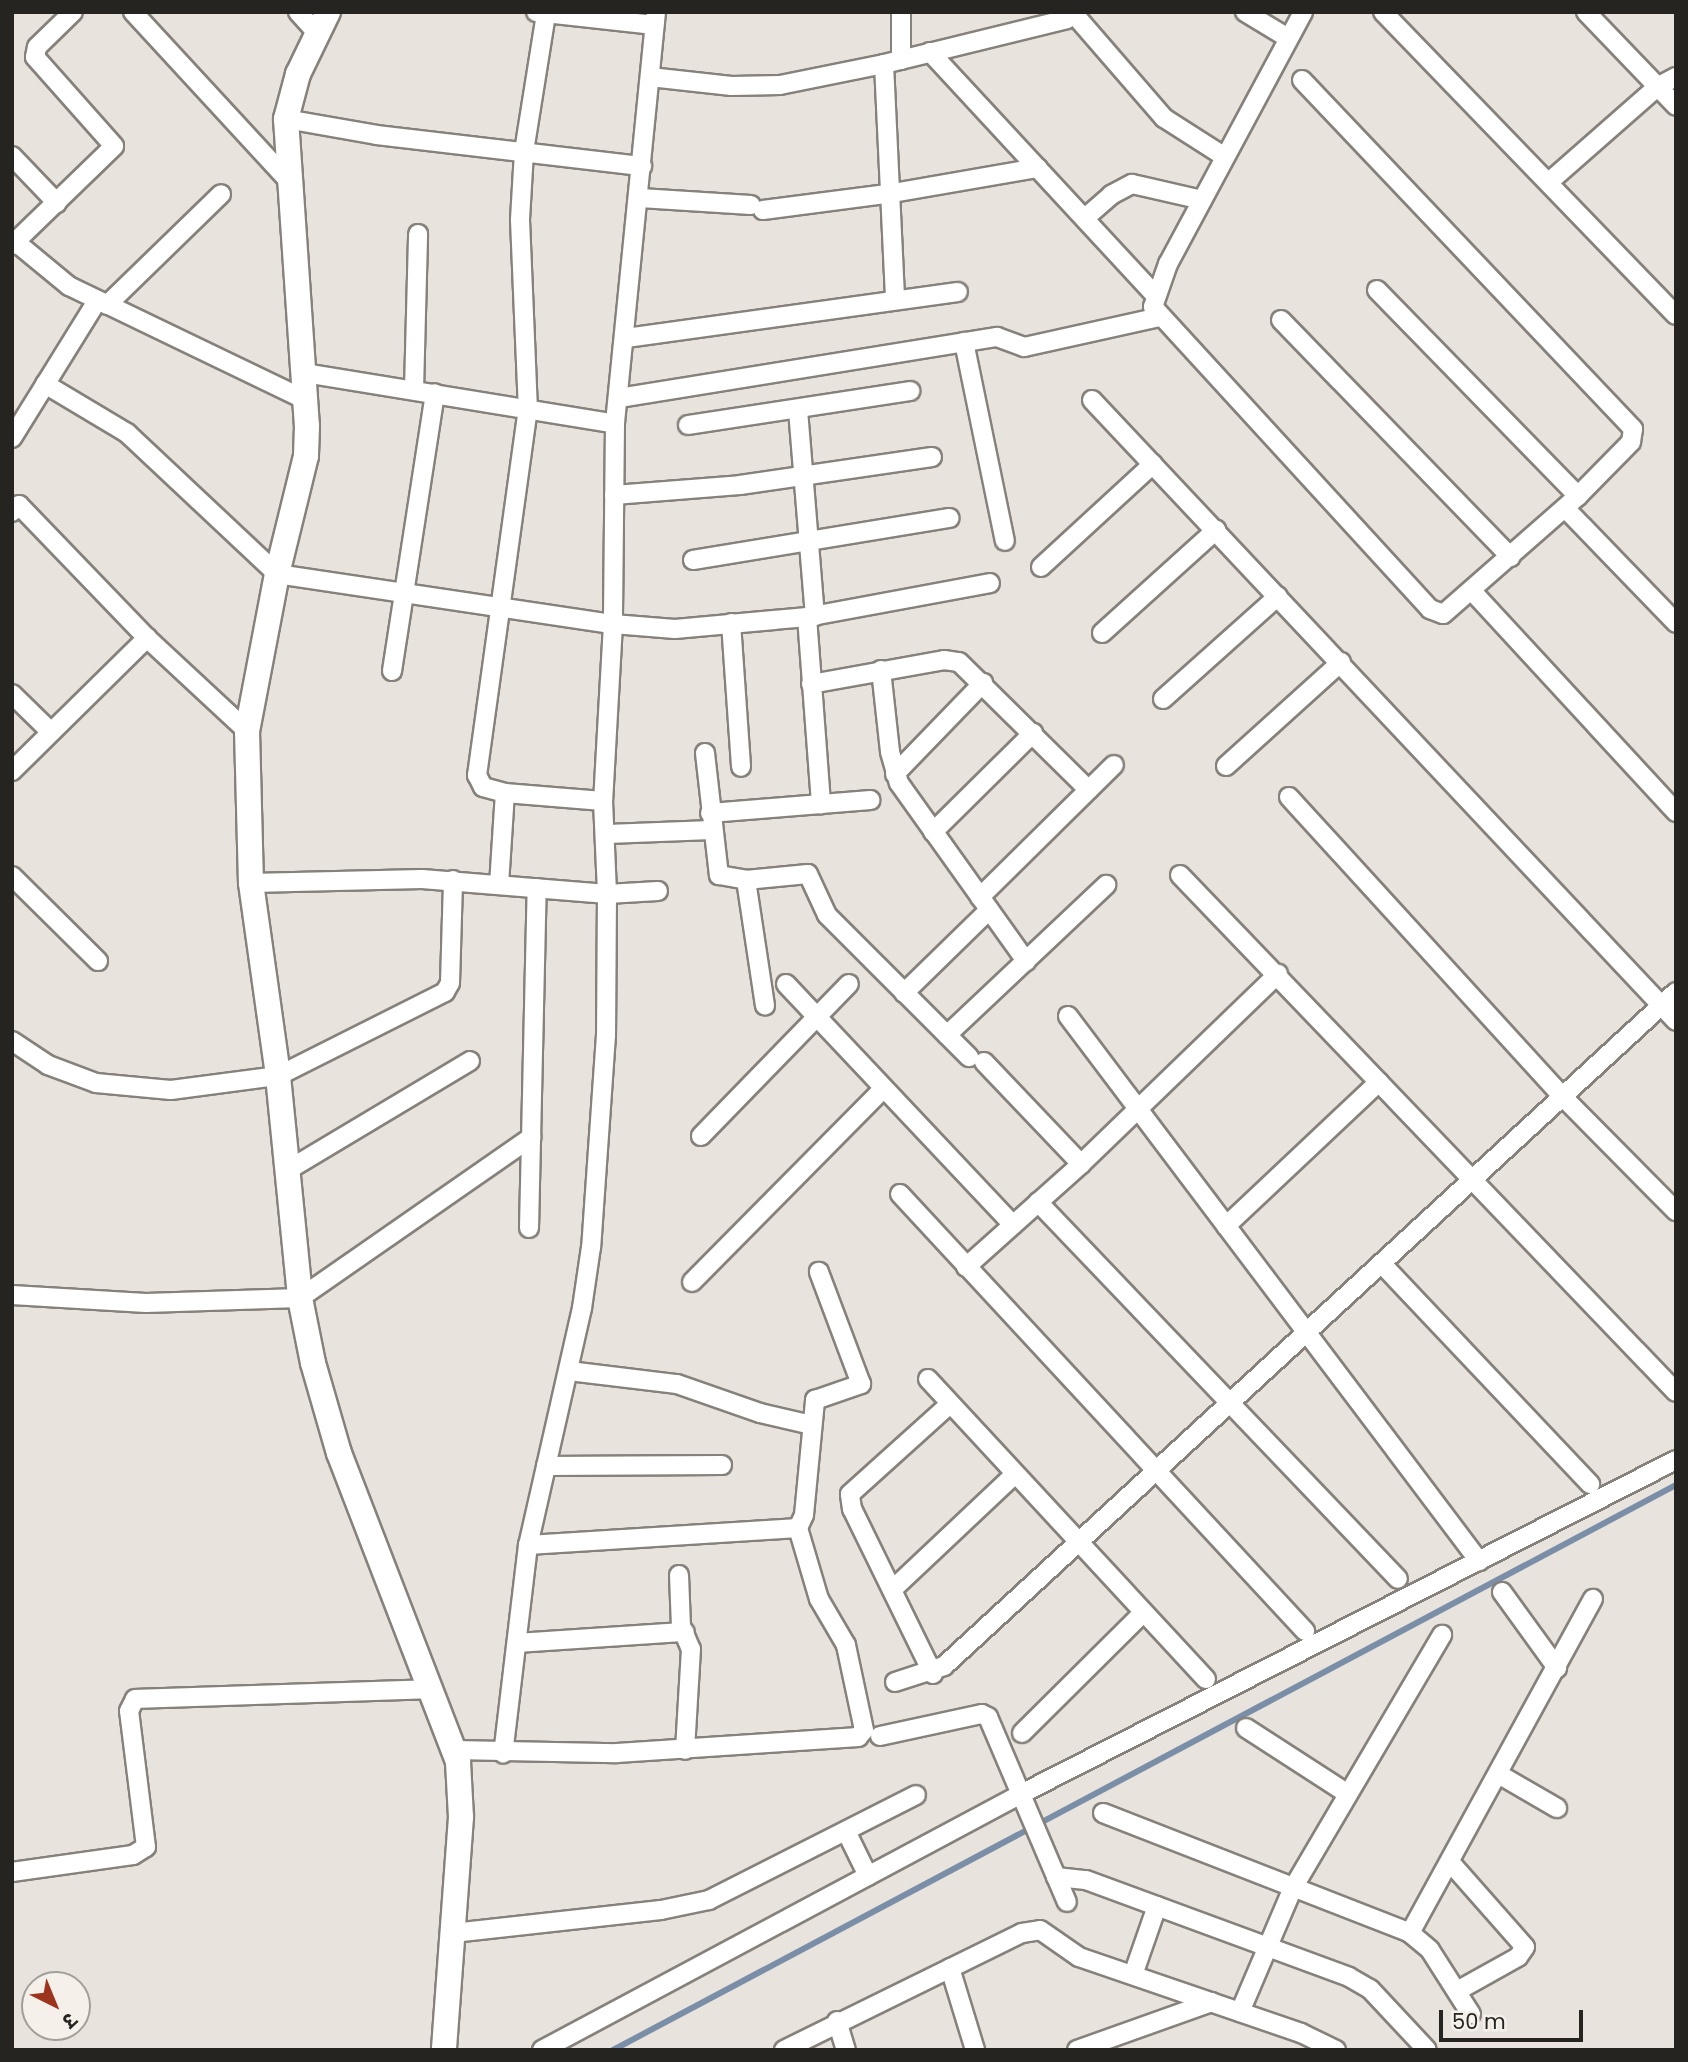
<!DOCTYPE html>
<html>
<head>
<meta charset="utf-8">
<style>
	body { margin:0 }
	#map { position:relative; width:1688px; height:2062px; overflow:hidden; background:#e8e3dc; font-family:Poppins,"Noto Sans Devanagari",sans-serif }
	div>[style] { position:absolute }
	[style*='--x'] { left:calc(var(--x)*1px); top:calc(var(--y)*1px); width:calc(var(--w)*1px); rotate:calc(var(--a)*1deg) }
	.stream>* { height:6px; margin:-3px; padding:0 3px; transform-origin:3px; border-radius:3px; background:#7a8ea8 }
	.roads { filter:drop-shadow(2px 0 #86817b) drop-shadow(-2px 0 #86817b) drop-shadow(0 2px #86817b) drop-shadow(0 -2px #86817b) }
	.street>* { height:18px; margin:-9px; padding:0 9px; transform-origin:9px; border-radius:9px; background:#fff }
	.secondary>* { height:24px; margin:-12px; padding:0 12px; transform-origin:12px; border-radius:12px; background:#fff }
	span { translate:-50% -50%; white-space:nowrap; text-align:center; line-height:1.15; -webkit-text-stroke:5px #f5f0e9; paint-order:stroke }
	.frame { position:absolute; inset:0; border:14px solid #252421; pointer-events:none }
	.north { position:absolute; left:21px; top:1971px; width:70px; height:70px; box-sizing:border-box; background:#f5f0e9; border:2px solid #a29e99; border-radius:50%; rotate:137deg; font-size:19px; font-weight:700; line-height:28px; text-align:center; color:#252421 }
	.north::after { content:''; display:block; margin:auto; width:24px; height:32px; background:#9d341d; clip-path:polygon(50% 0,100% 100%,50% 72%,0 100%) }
	.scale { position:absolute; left:1439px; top:2010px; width:144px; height:32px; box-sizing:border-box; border:4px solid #252421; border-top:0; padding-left:9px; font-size:21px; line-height:24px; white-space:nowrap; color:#252421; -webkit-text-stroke:5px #f5f0e9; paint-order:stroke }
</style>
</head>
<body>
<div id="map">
	<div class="stream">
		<div style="--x:613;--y:2050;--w:1204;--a:-27.99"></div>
	</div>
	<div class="roads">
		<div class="street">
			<div style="--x:133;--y:12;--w:230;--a:47.3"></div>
			<div style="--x:298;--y:12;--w:28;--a:48"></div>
			<div style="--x:536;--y:12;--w:119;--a:6.3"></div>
			<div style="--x:656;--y:12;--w:414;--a:95.7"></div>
			<div style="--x:615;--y:424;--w:200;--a:90.6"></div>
			<div style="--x:613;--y:624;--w:177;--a:93.2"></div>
			<div style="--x:603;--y:801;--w:93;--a:87.5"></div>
			<div style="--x:607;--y:894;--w:51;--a:-3.4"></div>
			<div style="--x:901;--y:12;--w:48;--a:90"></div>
			<div style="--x:1245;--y:12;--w:50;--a:31.2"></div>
			<div style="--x:1383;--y:12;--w:421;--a:46"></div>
			<div style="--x:1586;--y:12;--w:130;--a:46.2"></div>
			<div style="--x:546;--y:14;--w:140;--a:99.1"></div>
			<div style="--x:524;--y:152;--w:68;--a:93.4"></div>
			<div style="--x:520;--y:220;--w:188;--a:87.6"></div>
			<div style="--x:528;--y:408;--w:371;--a:97.9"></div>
			<div style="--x:477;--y:775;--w:13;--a:63"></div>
			<div style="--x:483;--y:787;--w:23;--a:15"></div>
			<div style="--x:505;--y:793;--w:98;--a:4.7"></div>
			<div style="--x:1074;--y:14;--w:138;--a:49.1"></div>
			<div style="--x:1164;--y:118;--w:72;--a:32.6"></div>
			<div style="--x:930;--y:52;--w:331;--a:47.2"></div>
			<div style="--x:884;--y:64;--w:235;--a:87.3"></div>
			<div style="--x:650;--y:77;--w:82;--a:6.3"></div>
			<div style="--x:732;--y:86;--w:48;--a:-1.2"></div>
			<div style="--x:780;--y:85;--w:106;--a:-11.4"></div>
			<div style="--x:884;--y:64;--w:188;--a:-13.8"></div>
			<div style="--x:1067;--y:19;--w:11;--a:-38"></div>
			<div style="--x:1302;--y:80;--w:481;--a:46.5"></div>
			<div style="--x:1633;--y:429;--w:13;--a:99"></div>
			<div style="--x:1631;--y:442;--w:76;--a:134.5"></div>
			<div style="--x:1578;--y:496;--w:179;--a:138.8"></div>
			<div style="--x:1443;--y:614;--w:14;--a:-159"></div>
			<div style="--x:1430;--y:609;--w:410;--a:-132.5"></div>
			<div style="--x:1153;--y:307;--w:46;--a:-70.8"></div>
			<div style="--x:1168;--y:264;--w:286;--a:-61.8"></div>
			<div style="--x:286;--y:119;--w:92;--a:10"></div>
			<div style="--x:377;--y:135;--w:267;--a:6.7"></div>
			<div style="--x:12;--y:156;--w:65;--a:46.2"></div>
			<div style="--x:1549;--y:182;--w:144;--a:-41.3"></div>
			<div style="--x:1657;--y:87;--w:21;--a:-28"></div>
			<div style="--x:640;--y:198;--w:111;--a:3.6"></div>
			<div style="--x:763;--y:210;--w:125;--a:-7.4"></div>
			<div style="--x:887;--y:194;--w:153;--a:-9.8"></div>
			<div style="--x:1085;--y:218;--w:35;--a:-41"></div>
			<div style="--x:1111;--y:195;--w:24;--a:-28"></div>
			<div style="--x:1132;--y:184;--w:72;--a:12.9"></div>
			<div style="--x:12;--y:239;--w:74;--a:39.5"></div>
			<div style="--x:69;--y:286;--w:263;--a:25.7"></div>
			<div style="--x:12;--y:245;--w:142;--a:-44.1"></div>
			<div style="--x:114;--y:146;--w:119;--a:-131.6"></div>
			<div style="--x:35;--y:57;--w:10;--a:-79"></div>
			<div style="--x:37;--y:47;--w:50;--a:-44.2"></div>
			<div style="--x:1377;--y:290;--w:288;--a:45.7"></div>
			<div style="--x:107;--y:305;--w:159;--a:-44.2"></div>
			<div style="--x:1281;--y:320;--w:330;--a:45.9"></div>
			<div style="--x:626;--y:338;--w:335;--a:-7.9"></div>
			<div style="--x:964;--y:342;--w:203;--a:78.4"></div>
			<div style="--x:305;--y:373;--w:314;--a:9.3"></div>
			<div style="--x:45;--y:384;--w:96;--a:30.9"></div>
			<div style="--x:127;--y:433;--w:206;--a:43.2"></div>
			<div style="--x:277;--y:574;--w:340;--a:8.5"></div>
			<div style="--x:613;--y:624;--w:62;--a:4.6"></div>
			<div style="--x:675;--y:629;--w:133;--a:-5.2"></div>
			<div style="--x:807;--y:617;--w:186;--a:-10.5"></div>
			<div style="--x:414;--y:390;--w:156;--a:-88.5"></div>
			<div style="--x:619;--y:398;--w:383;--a:-9.2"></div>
			<div style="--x:997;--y:337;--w:29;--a:20"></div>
			<div style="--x:1024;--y:347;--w:138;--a:-12.5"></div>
			<div style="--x:1092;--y:400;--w:852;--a:46.76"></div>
			<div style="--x:798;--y:410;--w:207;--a:85.3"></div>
			<div style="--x:688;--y:425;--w:225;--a:-8.7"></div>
			<div style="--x:12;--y:438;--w:161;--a:-58.2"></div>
			<div style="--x:614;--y:495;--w:126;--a:-4.5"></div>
			<div style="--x:740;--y:485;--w:194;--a:-8.3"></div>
			<div style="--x:1565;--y:508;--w:160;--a:46"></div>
			<div style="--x:12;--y:512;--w:10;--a:-45"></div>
			<div style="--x:19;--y:505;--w:185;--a:46.1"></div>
			<div style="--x:147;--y:638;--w:137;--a:42.9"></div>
			<div style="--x:693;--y:560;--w:260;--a:-9.3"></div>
			<div style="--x:1041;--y:567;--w:152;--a:-42.6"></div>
			<div style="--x:1472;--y:591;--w:301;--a:47.3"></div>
			<div style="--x:807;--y:617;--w:188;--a:85.7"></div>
			<div style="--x:731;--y:623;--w:144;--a:86"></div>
			<div style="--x:1102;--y:633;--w:154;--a:-42.1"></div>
			<div style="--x:881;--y:670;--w:82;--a:83.7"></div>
			<div style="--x:890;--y:752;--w:32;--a:74"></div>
			<div style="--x:899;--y:783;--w:219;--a:54.5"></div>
			<div style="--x:392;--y:671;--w:281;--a:-81.2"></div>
			<div style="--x:811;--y:684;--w:135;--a:-10.2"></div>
			<div style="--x:944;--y:660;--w:15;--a:8"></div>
			<div style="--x:959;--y:662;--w:182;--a:44.6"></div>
			<div style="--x:12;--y:694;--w:54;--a:44.3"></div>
			<div style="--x:1163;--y:699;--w:154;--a:-41.8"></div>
			<div style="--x:705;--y:753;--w:123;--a:83.5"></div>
			<div style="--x:719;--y:875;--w:27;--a:10"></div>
			<div style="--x:746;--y:880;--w:62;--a:-5.5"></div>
			<div style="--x:808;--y:874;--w:45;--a:65.1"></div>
			<div style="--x:827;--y:915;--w:201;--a:45"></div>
			<div style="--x:1226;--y:766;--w:155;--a:-42.1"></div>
			<div style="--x:12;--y:771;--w:190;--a:-44.6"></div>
			<div style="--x:895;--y:774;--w:127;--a:-46"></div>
			<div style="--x:1289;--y:797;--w:405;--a:47.6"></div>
			<div style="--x:1562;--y:1096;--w:162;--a:45.3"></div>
			<div style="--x:710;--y:813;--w:161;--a:-4.6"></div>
			<div style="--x:933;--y:832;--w:141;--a:-44.7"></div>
			<div style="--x:607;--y:834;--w:105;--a:-2.2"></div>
			<div style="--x:1180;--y:875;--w:716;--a:46.19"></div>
			<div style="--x:12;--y:876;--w:121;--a:44.7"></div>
			<div style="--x:746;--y:880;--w:127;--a:81.4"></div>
			<div style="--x:251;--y:883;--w:171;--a:-1.3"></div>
			<div style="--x:422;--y:879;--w:186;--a:4.6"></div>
			<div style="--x:607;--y:894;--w:141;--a:90.4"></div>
			<div style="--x:606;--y:1035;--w:213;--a:94"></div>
			<div style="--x:591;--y:1247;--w:62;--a:98.4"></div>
			<div style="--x:582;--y:1308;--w:243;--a:102.8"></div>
			<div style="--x:528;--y:1545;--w:210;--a:96.8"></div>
			<div style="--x:499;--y:885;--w:92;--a:-86.3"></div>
			<div style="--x:980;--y:897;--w:188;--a:-44.6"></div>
			<div style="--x:786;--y:984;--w:331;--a:46.7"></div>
			<div style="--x:904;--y:993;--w:119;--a:-44.3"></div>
			<div style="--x:1068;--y:1016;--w:683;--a:52.98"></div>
			<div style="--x:947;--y:1035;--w:219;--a:-43.3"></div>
			<div style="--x:12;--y:1041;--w:43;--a:33.7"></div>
			<div style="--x:48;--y:1065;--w:51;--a:20.6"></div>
			<div style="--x:96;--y:1083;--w:75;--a:5.3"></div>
			<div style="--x:171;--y:1090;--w:108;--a:-7.5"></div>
			<div style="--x:278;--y:1076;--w:187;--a:-26.7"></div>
			<div style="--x:445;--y:992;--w:10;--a:-61"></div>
			<div style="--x:450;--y:983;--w:103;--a:-88.3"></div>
			<div style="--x:984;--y:1062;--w:141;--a:46.4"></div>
			<div style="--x:701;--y:1136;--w:212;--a:-45.8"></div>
			<div style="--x:288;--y:1170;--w:212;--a:-30.9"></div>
			<div style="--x:900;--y:1194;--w:596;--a:47.18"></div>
			<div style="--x:1038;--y:1202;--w:521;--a:46.32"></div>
			<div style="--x:1226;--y:1226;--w:210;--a:-43.3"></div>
			<div style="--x:529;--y:1228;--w:340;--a:-88.7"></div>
			<div style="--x:1382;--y:1264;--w:303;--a:46.6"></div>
			<div style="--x:966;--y:1267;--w:154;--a:-41.8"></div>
			<div style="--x:1081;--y:1164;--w:274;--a:-44"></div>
			<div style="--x:692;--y:1282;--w:272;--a:-45.3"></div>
			<div style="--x:12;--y:1295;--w:134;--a:3.4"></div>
			<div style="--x:146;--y:1303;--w:154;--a:-1.9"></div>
			<div style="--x:300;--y:1298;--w:282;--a:-34.8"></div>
			<div style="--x:569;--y:1371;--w:109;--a:6.9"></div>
			<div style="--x:677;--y:1384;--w:88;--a:19.3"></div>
			<div style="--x:760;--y:1413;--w:53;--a:13"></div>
			<div style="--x:928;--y:1379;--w:409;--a:47.2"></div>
			<div style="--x:546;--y:1466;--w:176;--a:-0.3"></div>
			<div style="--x:528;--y:1545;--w:271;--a:-3.6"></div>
			<div style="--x:798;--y:1528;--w:14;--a:-65"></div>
			<div style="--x:804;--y:1515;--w:116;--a:-84.5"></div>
			<div style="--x:815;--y:1400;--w:49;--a:-19.2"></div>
			<div style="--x:861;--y:1384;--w:120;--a:-110.6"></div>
			<div style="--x:679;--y:1575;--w:51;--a:87.8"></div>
			<div style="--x:681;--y:1626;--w:25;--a:67"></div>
			<div style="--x:691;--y:1649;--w:101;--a:93.4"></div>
			<div style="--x:892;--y:1590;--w:168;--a:-43.3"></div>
			<div style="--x:1502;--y:1592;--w:94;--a:54.1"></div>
			<div style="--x:518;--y:1643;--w:167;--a:-3.8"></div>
			<div style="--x:933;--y:1674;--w:184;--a:-116.1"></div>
			<div style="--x:852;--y:1509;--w:15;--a:-98"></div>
			<div style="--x:850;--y:1494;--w:135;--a:-42"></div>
			<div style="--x:895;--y:1682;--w:52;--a:-18.1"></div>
			<div style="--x:944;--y:1666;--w:995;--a:-42.64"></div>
			<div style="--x:1246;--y:1728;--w:121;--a:32.9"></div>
			<div style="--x:1022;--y:1733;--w:170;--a:-44.8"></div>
			<div style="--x:880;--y:1736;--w:104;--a:-12.2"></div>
			<div style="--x:982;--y:1714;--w:7;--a:27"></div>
			<div style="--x:988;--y:1717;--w:201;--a:66.9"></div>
			<div style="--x:454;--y:1750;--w:163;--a:1.1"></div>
			<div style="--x:617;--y:1753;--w:242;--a:-3.8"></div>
			<div style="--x:858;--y:1737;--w:9;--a:-49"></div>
			<div style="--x:864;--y:1730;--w:87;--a:-102"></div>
			<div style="--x:846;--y:1645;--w:53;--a:-120.4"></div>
			<div style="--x:819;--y:1599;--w:74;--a:-106.5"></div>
			<div style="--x:1500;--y:1775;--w:66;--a:30.1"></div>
			<div style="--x:1103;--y:1813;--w:330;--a:21.3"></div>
			<div style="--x:1410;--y:1933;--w:381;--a:-61.3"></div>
			<div style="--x:846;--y:1831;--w:50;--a:63.9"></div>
			<div style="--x:1450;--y:1862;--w:113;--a:48.6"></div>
			<div style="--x:1525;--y:1947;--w:12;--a:125"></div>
			<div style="--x:1518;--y:1957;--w:70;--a:150.9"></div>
			<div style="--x:12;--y:1872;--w:122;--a:-8"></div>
			<div style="--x:133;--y:1855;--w:15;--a:-32"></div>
			<div style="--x:146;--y:1847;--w:137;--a:-97.1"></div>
			<div style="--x:129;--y:1711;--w:13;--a:-63"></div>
			<div style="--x:135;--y:1699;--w:298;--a:-1.9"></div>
			<div style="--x:1056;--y:1877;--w:30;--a:6"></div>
			<div style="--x:1086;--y:1880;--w:280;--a:20.2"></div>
			<div style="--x:1349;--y:1977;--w:24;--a:30"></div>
			<div style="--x:1370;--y:1989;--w:83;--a:46.9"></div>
			<div style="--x:453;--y:1933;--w:209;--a:-6.3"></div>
			<div style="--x:661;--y:1910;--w:49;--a:-11.8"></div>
			<div style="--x:709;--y:1900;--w:232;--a:-26.9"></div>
			<div style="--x:1410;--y:1933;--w:26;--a:40"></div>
			<div style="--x:1430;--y:1950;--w:76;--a:57.4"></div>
			<div style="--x:950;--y:1968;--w:86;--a:73"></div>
			<div style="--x:1133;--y:1975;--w:73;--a:-70.8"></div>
			<div style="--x:1240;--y:2012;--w:135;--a:-66.9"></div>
			<div style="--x:1293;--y:1888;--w:294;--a:-59.5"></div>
			<div style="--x:837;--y:2021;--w:30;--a:73"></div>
			<div style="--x:542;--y:2050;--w:543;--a:-28.12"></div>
			<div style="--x:1021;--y:1794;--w:735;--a:-27.02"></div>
			<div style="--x:784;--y:2050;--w:265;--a:-26.2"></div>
			<div style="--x:1022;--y:1933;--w:18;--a:-9"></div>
			<div style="--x:1040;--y:1930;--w:47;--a:34.7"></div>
			<div style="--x:1079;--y:1957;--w:235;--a:18.9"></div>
			<div style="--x:1301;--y:2033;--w:39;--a:26"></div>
			<div style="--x:1077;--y:2050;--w:143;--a:-19.6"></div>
		</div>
		<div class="secondary">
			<div style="--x:328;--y:12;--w:69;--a:115.8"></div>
			<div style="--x:298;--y:74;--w:47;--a:104.9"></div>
			<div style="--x:286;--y:119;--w:308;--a:86.1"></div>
			<div style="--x:307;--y:426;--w:30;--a:92"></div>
			<div style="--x:306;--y:456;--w:122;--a:103.8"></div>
			<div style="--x:277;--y:574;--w:160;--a:100.8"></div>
			<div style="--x:247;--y:731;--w:152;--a:88.5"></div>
			<div style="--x:251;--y:883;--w:195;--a:82"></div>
			<div style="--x:278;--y:1076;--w:223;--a:84.3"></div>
			<div style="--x:300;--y:1298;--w:66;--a:78.7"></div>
			<div style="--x:313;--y:1363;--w:94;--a:73.9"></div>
			<div style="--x:339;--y:1453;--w:331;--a:68.9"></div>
			<div style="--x:458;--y:1762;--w:55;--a:86.9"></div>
			<div style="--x:461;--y:1817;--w:234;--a:94.2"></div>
		</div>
	</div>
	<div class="frame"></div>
	<div class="north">उ</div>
	<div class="scale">50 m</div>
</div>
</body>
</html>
